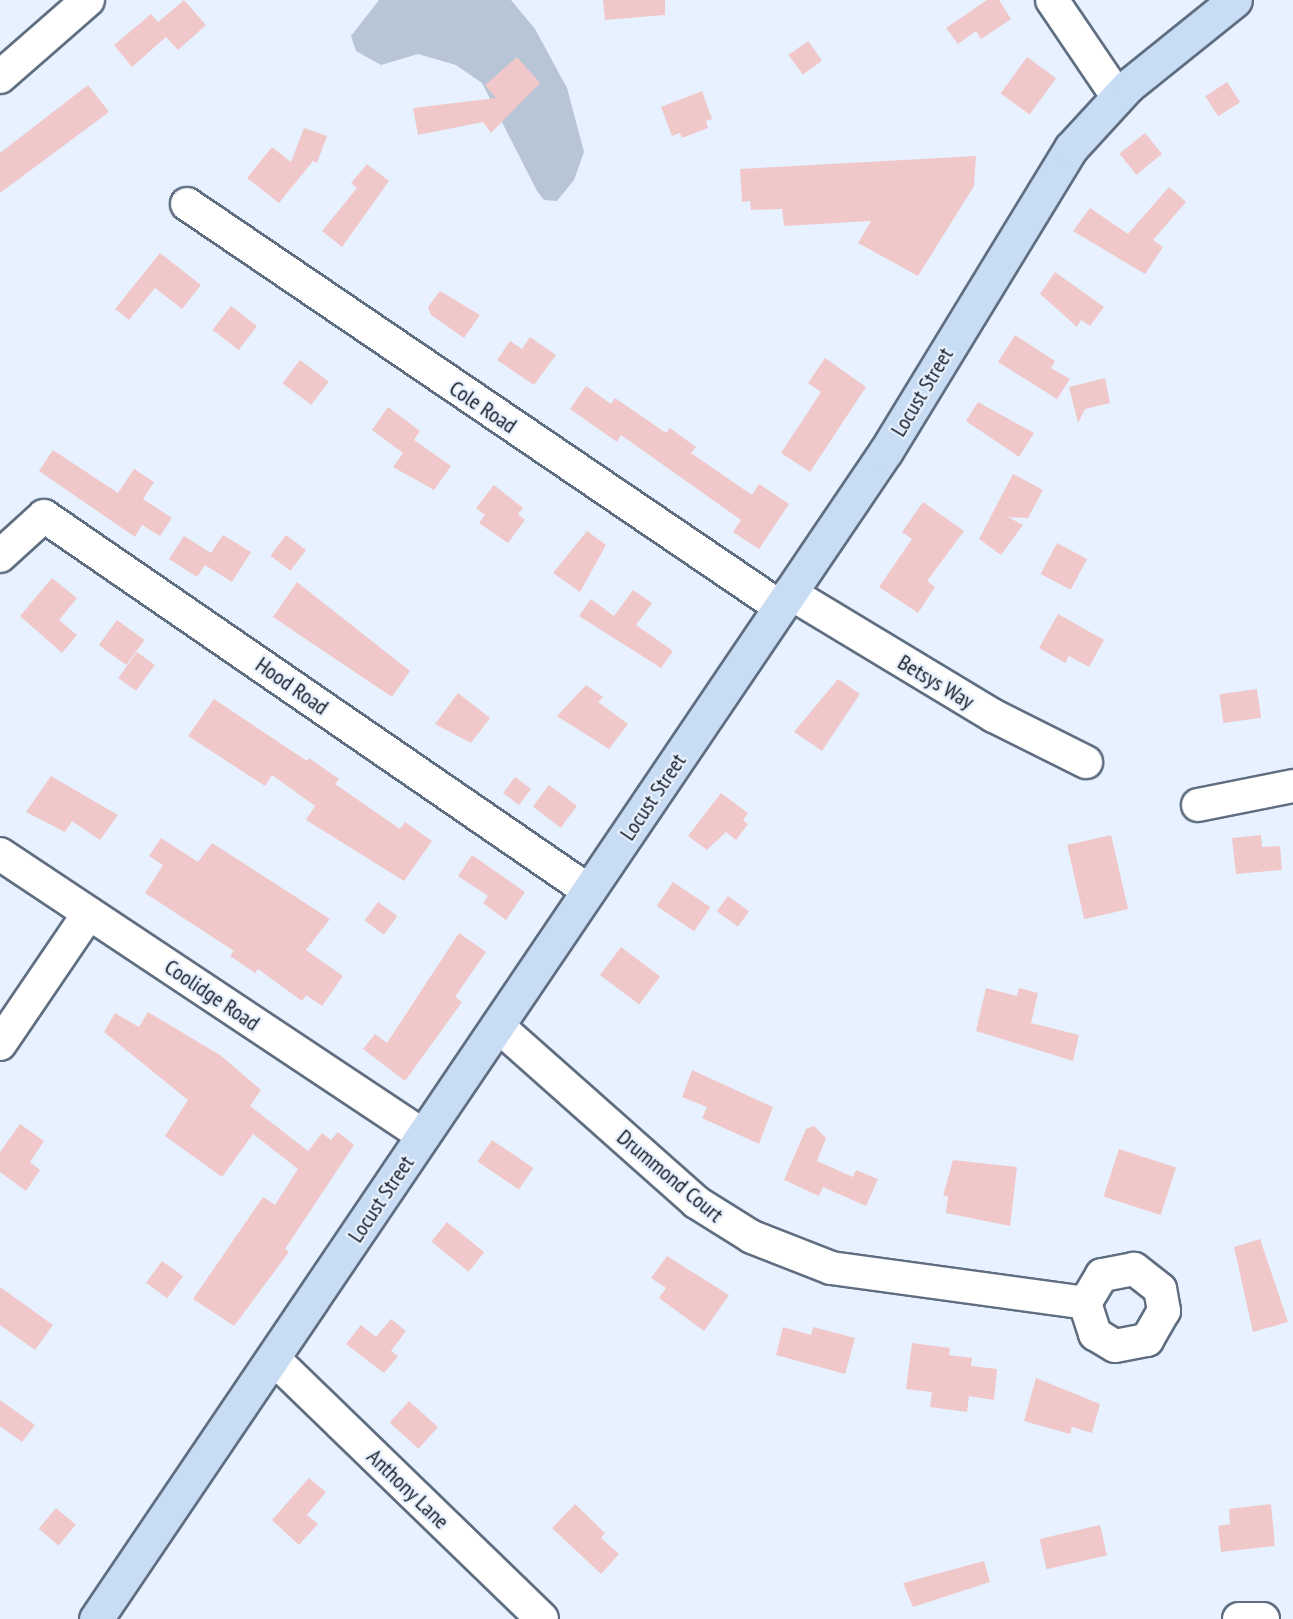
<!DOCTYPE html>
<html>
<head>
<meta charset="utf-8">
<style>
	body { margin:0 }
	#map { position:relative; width:1293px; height:1619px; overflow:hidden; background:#e7f1ff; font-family:"PT Sans Narrow",sans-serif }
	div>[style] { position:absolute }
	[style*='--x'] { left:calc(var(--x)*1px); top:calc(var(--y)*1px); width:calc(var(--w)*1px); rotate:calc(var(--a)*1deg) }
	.green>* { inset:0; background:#b7c5d7 }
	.building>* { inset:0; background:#f0c8ca; transform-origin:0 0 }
	.roads { filter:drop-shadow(2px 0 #5f6e81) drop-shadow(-2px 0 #5f6e81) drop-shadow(0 2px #5f6e81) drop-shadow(0 -2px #5f6e81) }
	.minor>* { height:32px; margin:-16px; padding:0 16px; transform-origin:16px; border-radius:16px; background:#fff }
	.major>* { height:33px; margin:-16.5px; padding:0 16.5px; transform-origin:16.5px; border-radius:16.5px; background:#c8dcf4 }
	span { translate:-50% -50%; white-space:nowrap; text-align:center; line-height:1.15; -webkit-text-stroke:4.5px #e7f1ff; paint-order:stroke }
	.street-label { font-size:22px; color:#171d25 }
</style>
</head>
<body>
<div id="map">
	<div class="green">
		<div style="clip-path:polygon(379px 0,511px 0,535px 29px,567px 88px,584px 152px,574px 180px,557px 201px,544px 200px,537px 191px,482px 83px,456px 65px,418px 54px,381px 65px,356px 51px,351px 36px)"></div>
	</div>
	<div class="building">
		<div style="clip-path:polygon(184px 0,206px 25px,178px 50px,166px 37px,132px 67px,114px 45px,151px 14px,158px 22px)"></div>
		<div style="clip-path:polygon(603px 0,665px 0,665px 15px,605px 20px)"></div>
		<div style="clip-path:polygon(987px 0,999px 0,1011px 19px,981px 39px,976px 31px,958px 44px,946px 28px)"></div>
		<div style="left:808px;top:41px;width:24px;height:24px;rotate:54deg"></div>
		<div style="clip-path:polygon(517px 57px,540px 83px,491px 133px,483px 122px,418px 135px,413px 108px,496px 98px,485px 85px)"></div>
		<div style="left:1027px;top:57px;width:36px;height:45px;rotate:36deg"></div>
		<div style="left:1227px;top:82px;width:24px;height:26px;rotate:57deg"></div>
		<div style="clip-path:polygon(88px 85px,109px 112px,0 193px,0 153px)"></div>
		<div style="clip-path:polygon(702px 91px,712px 119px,706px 121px,708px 128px,682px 138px,680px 133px,672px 136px,661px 107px)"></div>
		<div style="clip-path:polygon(304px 128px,327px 136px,317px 163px,313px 161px,279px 203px,247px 178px,272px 147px,291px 162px)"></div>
		<div style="left:1145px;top:133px;width:27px;height:33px;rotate:51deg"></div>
		<div style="clip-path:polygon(976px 156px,974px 186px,918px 276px,858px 243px,871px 221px,784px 226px,782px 209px,751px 210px,750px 201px,742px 202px,740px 169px)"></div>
		<div style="clip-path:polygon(367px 164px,389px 181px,342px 247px,322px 231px,357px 188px,351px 183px)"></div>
		<div style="clip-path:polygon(1169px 187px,1186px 202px,1153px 240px,1163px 247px,1145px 274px,1073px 231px,1090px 208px,1128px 234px)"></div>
		<div style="clip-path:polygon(160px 253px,201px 285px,182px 309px,155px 288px,129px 320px,115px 309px)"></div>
		<div style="clip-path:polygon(1055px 272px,1104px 307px,1090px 326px,1081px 320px,1077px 327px,1040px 294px)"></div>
		<div style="clip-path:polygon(440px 291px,480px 315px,464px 338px,431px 315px,428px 307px)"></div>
		<div style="left:231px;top:306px;width:33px;height:30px;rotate:38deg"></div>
		<div style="clip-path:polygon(1015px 335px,1055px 361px,1051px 368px,1070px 379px,1057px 399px,998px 362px)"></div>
		<div style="clip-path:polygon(530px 337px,556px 355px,534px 385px,497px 360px,510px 341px,522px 349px)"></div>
		<div style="clip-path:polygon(825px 358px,866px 387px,810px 472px,781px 453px,821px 392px,808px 383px)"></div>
		<div style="left:300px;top:360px;width:36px;height:29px;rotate:37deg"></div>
		<div style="clip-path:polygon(1105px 378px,1110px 403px,1085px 409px,1078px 423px,1069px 387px)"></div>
		<div style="clip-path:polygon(586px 386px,611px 404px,615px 398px,666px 433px,670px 428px,696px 447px,691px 453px,752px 495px,759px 484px,789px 504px,759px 549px,733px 532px,741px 520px,621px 435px,617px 442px,570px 409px)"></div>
		<div style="clip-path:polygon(978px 402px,1034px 433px,1019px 457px,966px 421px)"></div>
		<div style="clip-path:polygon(388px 407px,420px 431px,414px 440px,451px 466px,434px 490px,393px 467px,403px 453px,372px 430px)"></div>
		<div style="clip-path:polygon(53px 450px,118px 493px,134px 469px,154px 482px,143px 499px,172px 518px,160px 536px,142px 525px,135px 537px,39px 471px)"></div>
		<div style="clip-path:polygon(1013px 474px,1043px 490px,1028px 518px,1008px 517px,1023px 525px,1001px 555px,979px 539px)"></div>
		<div style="clip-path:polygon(494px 485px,523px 508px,518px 514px,525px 520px,508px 543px,479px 523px,485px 515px,476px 508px)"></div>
		<div style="clip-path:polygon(923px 502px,964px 531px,927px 581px,935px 587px,918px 613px,879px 587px,912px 539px,902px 532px)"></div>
		<div style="clip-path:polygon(587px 531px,606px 545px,580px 592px,553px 573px)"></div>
		<div style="clip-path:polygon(223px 535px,251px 552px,232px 582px,205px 565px,197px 577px,169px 559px,184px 536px,211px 553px)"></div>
		<div style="left:286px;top:535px;width:25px;height:26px;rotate:37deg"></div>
		<div style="left:1057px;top:543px;width:34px;height:35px;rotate:28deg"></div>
		<div style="clip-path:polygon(52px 578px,77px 598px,59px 620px,77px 635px,62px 653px,20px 616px)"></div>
		<div style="clip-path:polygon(297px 582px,410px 671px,392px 697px,273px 617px)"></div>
		<div style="clip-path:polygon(633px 590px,652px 603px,636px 625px,673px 651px,661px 668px,579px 616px,591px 599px,614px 616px)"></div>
		<div style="clip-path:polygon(1058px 614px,1104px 640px,1089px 667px,1069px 656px,1065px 663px,1039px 648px)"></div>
		<div style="left:117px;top:620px;width:34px;height:31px;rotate:36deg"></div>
		<div style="left:137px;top:652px;width:22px;height:32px;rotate:36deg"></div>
		<div style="clip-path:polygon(838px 679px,860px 694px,822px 751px,794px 732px)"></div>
		<div style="clip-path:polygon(586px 685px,603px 697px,598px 702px,628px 724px,609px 749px,557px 716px)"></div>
		<div style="left:1257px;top:689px;width:29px;height:38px;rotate:82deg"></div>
		<div style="clip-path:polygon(458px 693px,490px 718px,471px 743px,435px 724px)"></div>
		<div style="clip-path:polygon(214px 699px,307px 761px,309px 758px,339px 779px,335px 784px,400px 829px,405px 822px,432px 841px,404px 881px,306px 820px,315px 806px,272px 775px,265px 786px,188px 736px)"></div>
		<div style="clip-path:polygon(51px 776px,118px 815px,100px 840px,72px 821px,65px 832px,26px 812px)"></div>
		<div style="left:515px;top:777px;width:20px;height:20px;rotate:37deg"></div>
		<div style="left:549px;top:785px;width:35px;height:27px;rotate:37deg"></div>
		<div style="clip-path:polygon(721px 793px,748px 813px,743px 820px,748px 824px,736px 840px,726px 832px,707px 850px,688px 836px)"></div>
		<div style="left:1111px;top:835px;width:76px;height:45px;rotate:77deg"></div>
		<div style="clip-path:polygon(1261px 835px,1262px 847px,1280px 846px,1282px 870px,1236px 874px,1232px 838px)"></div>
		<div style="clip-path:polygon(161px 838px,198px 862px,212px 843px,330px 919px,306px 950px,343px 976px,322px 1006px,306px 995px,302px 1001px,258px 969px,255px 973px,230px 956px,234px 951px,145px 893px,163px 865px,149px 856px)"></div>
		<div style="clip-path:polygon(472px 855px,525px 892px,506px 920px,483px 903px,488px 896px,458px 876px)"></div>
		<div style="left:673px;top:882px;width:45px;height:29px;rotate:34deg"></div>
		<div style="left:728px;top:896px;width:26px;height:19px;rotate:36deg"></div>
		<div style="left:378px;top:902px;width:24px;height:23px;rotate:36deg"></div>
		<div style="clip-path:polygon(459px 933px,486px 952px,455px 997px,462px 1002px,405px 1081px,363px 1049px,375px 1034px,387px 1043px)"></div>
		<div style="left:621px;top:947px;width:49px;height:35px;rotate:37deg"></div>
		<div style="clip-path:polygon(986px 988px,1017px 996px,1019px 988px,1038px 993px,1031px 1023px,1079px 1035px,1073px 1061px,976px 1031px)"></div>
		<div style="clip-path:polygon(148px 1012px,220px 1055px,261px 1090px,250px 1106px,308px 1151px,322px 1133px,331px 1140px,338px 1132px,354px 1145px,285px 1249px,289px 1252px,234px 1326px,193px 1299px,263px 1197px,275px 1205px,298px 1169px,253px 1134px,222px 1177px,165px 1136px,188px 1100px,104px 1032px,115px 1013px,139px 1027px)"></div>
		<div style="clip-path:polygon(692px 1070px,773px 1107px,759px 1144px,702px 1118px,707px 1107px,682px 1097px)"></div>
		<div style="clip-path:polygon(20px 1124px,44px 1141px,30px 1162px,40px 1170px,26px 1191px,0 1172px,0 1152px)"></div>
		<div style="clip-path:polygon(814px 1126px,826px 1138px,817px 1161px,853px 1177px,856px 1170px,878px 1179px,866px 1206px,823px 1187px,819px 1196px,784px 1180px,806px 1129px)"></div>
		<div style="left:492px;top:1140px;width:50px;height:26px;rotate:34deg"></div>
		<div style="left:1119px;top:1149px;width:60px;height:50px;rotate:18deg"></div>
		<div style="clip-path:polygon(953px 1160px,1017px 1167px,1010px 1226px,946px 1213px,948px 1196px,943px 1196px)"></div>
		<div style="left:447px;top:1222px;width:48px;height:25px;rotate:39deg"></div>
		<div style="clip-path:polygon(1260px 1239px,1288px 1322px,1253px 1332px,1234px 1247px)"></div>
		<div style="clip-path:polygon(667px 1256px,729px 1295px,704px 1331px,659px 1298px,666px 1288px,651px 1278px)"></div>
		<div style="left:162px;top:1261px;width:26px;height:27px;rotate:36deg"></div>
		<div style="clip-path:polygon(0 1287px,53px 1325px,35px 1350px,0 1325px)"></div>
		<div style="clip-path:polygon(391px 1319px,406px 1331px,391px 1351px,398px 1356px,384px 1373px,346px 1344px,361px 1325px,376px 1337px)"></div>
		<div style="clip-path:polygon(783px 1327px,811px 1335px,813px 1327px,855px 1338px,845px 1374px,776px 1355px)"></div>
		<div style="clip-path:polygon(912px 1343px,950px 1348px,949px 1355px,972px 1358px,971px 1366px,997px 1369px,994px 1400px,969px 1396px,967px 1412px,930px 1407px,932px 1392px,906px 1389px)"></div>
		<div style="clip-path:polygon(1036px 1378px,1100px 1404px,1092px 1433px,1072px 1427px,1070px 1434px,1024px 1421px)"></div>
		<div style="clip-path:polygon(0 1400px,35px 1425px,22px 1442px,0 1426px)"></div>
		<div style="left:409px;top:1401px;width:39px;height:29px;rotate:42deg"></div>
		<div style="clip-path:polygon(309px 1478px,326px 1492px,307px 1515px,318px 1524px,299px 1545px,272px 1520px)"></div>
		<div style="clip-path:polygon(575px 1504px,605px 1533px,601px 1538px,619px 1554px,601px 1574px,552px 1528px)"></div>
		<div style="clip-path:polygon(1271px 1504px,1275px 1546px,1221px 1552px,1218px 1526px,1230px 1524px,1229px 1509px)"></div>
		<div style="left:56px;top:1508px;width:26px;height:27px;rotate:40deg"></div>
		<div style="left:1100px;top:1525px;width:31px;height:62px;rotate:77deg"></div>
		<div style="clip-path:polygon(984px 1561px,990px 1582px,913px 1607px,903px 1583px)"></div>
	</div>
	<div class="roads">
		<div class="minor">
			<div style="--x:1052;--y:0;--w:116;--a:55.9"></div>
			<div style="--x:0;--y:77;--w:117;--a:-41.2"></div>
			<div style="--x:187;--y:204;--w:717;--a:34.2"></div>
			<div style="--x:0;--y:556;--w:59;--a:-42.3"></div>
			<div style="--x:44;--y:516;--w:662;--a:34.53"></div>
			<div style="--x:790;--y:593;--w:238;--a:31.1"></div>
			<div style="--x:994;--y:716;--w:103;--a:26.6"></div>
			<div style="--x:1198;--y:805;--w:97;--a:-11.3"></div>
			<div style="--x:0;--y:854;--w:509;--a:33.63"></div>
			<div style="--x:498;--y:1026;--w:265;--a:41.6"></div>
			<div style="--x:696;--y:1202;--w:66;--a:32"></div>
			<div style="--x:752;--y:1237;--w:85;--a:21.4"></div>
			<div style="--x:831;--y:1268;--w:256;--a:7.8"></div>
			<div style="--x:1085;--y:1303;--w:33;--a:72"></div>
			<div style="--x:1095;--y:1334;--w:23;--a:31"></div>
			<div style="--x:1115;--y:1346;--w:33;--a:-11"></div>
			<div style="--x:1147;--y:1340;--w:34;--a:-60"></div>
			<div style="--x:1164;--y:1311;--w:22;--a:-100"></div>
			<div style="--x:1160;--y:1289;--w:33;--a:-142"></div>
			<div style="--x:1134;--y:1269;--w:33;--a:169"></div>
			<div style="--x:1102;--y:1275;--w:33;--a:121"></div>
			<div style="--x:0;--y:1044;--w:158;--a:-55.8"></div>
			<div style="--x:274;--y:1359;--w:373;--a:44.1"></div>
			<div style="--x:1239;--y:1619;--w:24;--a:0"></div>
		</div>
		<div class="major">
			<div style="--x:96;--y:1619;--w:1410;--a:-55.93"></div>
			<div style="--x:886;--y:451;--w:355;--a:-58.6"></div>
			<div style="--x:1071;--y:148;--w:84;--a:-47.4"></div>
			<div style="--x:1128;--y:86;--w:137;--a:-38.8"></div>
		</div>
	</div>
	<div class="street-label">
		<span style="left:922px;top:392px;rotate:-59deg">Locust Street</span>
		<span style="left:483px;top:407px;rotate:34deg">Cole Road</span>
		<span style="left:936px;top:682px;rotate:31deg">Betsys Way</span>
		<span style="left:292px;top:686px;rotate:35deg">Hood Road</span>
		<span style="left:653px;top:797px;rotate:-56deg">Locust Street</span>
		<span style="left:212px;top:995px;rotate:34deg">Coolidge Road</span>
		<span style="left:670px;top:1176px;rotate:40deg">Drummond Court</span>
		<span style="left:381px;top:1199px;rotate:-56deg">Locust Street</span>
		<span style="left:408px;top:1489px;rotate:44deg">Anthony Lane</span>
	</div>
</div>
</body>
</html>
